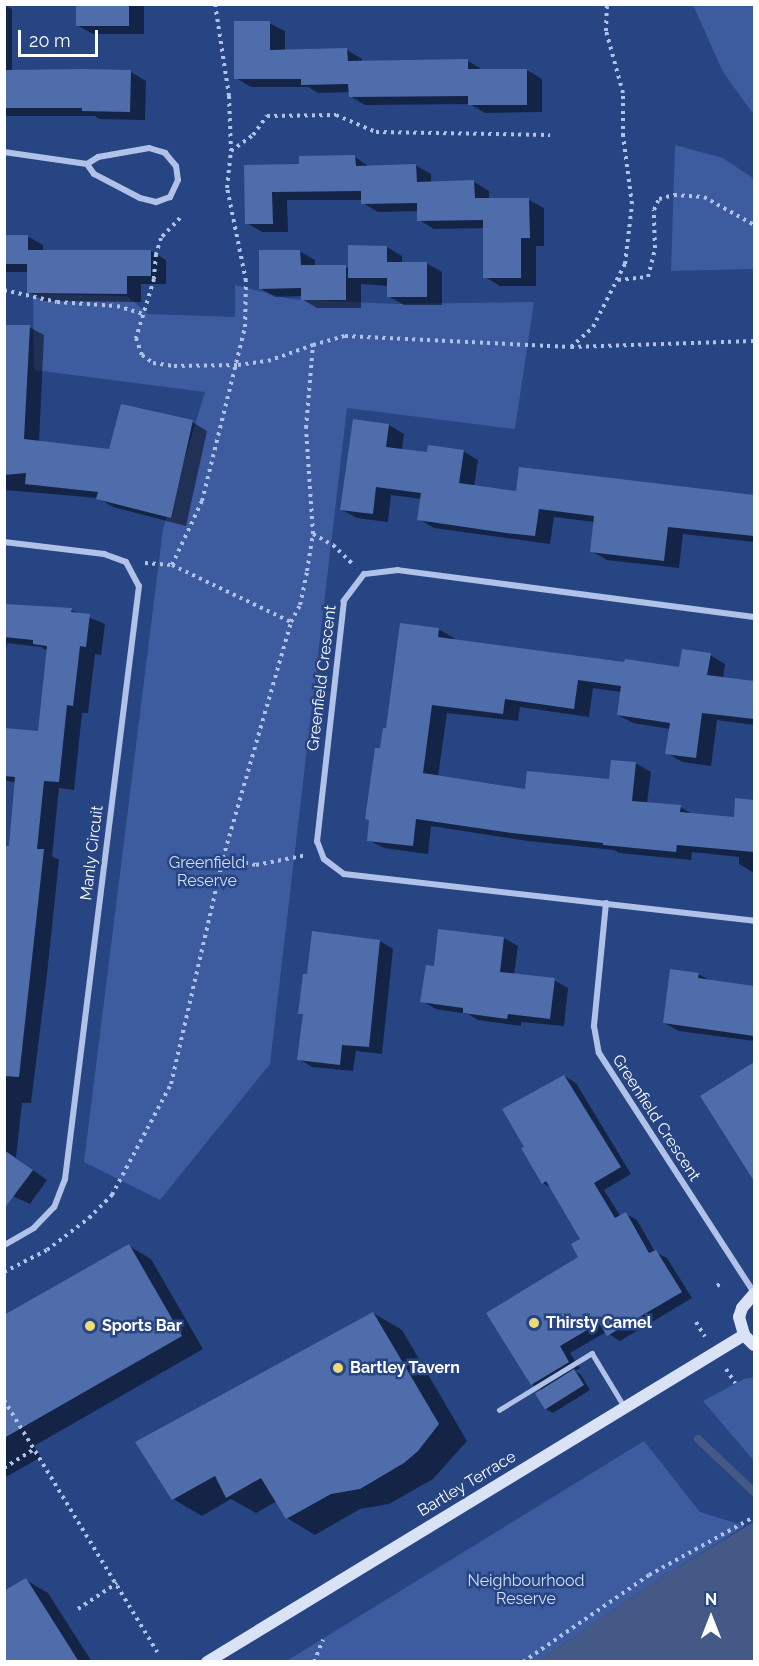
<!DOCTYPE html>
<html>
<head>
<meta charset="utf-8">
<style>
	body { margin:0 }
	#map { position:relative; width:759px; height:1666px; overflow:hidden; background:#274483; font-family:Raleway,sans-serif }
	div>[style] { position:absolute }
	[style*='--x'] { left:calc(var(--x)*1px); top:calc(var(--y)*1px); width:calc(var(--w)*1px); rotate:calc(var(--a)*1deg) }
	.green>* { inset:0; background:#3c5c9f }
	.water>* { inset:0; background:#455987 }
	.shadow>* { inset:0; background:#0007 }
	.stream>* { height:8px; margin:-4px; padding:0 4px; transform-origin:4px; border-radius:4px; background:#455987 }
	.building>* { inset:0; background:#506dab; transform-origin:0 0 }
	.path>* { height:4px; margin-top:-2px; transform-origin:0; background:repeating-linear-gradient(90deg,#b0c2e7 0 3px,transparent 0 7.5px) }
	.lane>* { height:4.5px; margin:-2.25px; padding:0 2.25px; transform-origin:2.25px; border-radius:2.25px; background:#b0c2e7 }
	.street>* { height:6px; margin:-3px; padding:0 3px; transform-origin:3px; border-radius:3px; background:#b0c2e7 }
	.secondary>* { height:12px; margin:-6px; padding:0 6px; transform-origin:6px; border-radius:6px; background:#dae2f6 }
	.dots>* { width:16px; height:16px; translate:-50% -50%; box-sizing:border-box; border:3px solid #274483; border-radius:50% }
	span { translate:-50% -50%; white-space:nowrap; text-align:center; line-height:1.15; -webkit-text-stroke:5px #274483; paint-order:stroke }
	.street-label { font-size:16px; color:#fff }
	.park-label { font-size:16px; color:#d3dff5 }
	.poi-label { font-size:16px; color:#fff; font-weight:700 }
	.left { translate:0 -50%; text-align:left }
	.frame { position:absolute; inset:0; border:6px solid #fff; pointer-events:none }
	.north { position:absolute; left:681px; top:1588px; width:60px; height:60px; -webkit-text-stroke:4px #274483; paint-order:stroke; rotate:0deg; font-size:16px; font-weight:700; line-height:24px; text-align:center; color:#fff }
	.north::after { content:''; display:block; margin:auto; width:21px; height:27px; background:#fff; clip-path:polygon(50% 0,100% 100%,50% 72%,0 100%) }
	.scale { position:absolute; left:18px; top:30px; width:80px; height:27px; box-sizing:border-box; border:3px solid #fff; border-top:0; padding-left:8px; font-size:18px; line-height:21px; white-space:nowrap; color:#fff; -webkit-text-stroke:4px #274483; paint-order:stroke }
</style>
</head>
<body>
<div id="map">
	<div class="green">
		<div style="clip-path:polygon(693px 5px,754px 5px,754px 115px,723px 72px)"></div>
		<div style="clip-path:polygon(675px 145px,723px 158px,754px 179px,754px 269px,671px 271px)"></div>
		<div style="clip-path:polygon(235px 285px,291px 299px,395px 304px,534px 302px,515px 429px,347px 408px,270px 1064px,160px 1200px,84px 1162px,163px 529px,205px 392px,34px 370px,33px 294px,127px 296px,148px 314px,235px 317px)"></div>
		<div style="clip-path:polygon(754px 1377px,754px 1461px,703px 1401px,744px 1379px)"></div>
		<div style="clip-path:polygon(644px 1441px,700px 1512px,745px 1526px,668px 1573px,538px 1661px,285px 1662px)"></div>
	</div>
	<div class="water">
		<div style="clip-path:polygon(754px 1522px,754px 1661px,538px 1661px,668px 1573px)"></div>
	</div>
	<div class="shadow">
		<div style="clip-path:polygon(78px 4px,144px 4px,144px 34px,93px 34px,78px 26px)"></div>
		<div style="clip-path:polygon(4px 5px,12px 9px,12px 71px,131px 72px,146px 81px,145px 120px,99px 119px,95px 116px,4px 116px)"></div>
		<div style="clip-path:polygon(269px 23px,285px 31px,285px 51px,347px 50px,362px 59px,362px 62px,468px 61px,483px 70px,527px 70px,542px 79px,542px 112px,485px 113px,470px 104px,365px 105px,350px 96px,350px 92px,318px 93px,308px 87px,251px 87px,236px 78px)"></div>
		<div style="clip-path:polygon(355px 157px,370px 167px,415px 165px,431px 174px,431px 183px,474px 182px,489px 191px,489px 200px,529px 200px,544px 208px,544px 246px,536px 246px,536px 286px,500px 286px,485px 277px,485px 228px,434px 229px,419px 220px,419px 211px,378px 212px,363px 203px,363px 200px,287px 200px,288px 232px,262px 232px,247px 223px,246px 167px,300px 166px)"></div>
		<div style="clip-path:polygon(4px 236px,27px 236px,43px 245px,43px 251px,151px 251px,166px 260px,166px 284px,141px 284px,141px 302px,44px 301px,29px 292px,29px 272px,4px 272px)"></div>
		<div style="clip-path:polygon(387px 247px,402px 256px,402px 263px,426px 263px,442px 272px,442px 305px,404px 305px,388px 296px,388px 286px,361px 284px,361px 308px,317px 308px,302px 299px,302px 296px,275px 297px,260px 288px,299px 251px,315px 260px,315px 266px,350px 268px)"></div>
		<div style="clip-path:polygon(4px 327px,29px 327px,44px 335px,39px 442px,110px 450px,192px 422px,207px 431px,186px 526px,113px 507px,98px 498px,4px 490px)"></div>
		<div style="clip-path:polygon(354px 421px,389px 425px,404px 434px,402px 450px,428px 454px,463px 451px,478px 460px,474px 487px,517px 493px,520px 469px,754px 496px,754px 542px,683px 534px,679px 568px,607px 560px,591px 551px,594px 522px,554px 517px,550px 544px,434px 528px,419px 519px,422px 499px,391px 495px,388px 522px,357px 518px,342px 510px)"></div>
		<div style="clip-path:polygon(4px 605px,71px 610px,105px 624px,101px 655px,95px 654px,88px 713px,82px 713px,74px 790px,59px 788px,52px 856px,59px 860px,47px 974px,31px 1103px,22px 1103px,16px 1158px,47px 1180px,30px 1204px,4px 1192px,4px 905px,16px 783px,4px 780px,4px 729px,39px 733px,48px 651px,41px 647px,7px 643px,4px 662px)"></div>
		<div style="clip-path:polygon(438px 629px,454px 638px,453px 641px,625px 664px,680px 668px,710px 655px,725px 664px,723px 678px,754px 682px,754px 725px,717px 720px,711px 766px,682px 762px,667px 753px,670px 729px,633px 723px,618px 715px,621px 692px,593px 688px,589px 717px,520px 707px,518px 721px,447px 713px,438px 777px,526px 791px,611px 781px,635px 763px,651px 772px,647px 804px,680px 807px,694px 815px,735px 818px,736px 800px,754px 802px,754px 873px,739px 864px,739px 857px,692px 852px,691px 860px,619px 853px,614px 850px,528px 841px,431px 826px,428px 854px,384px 848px,368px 840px,382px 750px,387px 730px)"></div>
		<div style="clip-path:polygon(504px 938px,518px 946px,514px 975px,554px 980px,568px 988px,564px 1026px,521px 1022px,521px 1026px,478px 1020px,468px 1014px,436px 1009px,422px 1001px,435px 968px)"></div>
		<div style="clip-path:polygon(380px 941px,393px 949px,382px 1054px,356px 1051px,353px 1071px,312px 1067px,299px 1059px,304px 1015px,300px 1013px,309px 975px)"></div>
		<div style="clip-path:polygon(698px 974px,711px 981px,754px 987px,754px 1041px,679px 1031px,664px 1023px)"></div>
		<div style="clip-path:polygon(754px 1064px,754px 1179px,702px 1096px)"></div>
		<div style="clip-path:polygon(564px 1076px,576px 1083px,631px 1174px,604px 1190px,621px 1217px,626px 1214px,637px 1220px,655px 1252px,667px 1258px,692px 1298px,620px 1341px,606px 1332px,570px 1353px,580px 1368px,575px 1371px,581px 1375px,590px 1390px,553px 1413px,546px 1409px,542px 1390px,532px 1384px,580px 1257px,582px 1240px,553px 1189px,543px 1183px,527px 1147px)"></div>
		<div style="clip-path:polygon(129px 1246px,151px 1259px,203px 1349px,34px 1446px,41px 1457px,4px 1478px,4px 1317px)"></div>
		<div style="clip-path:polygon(373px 1313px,402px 1330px,467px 1441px,433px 1479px,389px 1504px,360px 1509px,315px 1535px,287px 1518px,277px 1501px,256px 1513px,231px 1499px,202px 1516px,173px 1499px)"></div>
		<div style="clip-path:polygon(26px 1580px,48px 1593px,92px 1662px,4px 1662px)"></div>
	</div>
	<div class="stream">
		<div style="--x:698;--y:1439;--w:77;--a:43.4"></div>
	</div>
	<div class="building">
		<div style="left:76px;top:4px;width:53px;height:22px"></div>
		<div style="clip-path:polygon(234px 21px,270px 21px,270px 50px,347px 48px,348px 61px,468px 59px,468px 69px,527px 69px,527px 105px,468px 105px,468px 96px,349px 97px,348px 84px,301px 85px,301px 79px,234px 79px)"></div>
		<div style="clip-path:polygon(83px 69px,131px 70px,130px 112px,82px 111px,82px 108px,4px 108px,4px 70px)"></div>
		<div style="clip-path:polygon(355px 155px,356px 166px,416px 164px,417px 182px,474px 180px,475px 198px,529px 198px,530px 238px,521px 238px,521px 278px,483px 278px,483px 220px,417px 221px,417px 203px,361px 204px,361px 191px,272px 192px,273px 224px,245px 224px,244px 165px,299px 164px,299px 156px)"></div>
		<div style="left:4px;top:235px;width:24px;height:29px"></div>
		<div style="clip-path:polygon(348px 245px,387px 246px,387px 262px,427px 262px,427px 297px,387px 297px,387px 278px,348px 278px)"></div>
		<div style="clip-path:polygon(27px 250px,151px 250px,151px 276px,127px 276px,127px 294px,27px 293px)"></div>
		<div style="clip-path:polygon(259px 250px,300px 250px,301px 265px,346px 265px,346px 300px,301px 300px,301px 288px,259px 289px)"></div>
		<div style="clip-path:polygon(4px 325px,30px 325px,24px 439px,109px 449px,121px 404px,193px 420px,171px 518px,96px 499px,98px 492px,25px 484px,26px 473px,4px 475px)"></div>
		<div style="clip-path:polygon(353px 419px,389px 424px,386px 447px,427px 452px,428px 445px,464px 450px,459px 483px,516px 491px,519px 467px,754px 495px,754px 536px,668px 527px,664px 561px,590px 552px,594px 516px,539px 509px,535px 536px,506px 533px,417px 520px,421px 493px,376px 487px,373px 514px,340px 510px)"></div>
		<div style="clip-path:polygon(4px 604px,72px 608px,71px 612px,90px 614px,86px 647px,80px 646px,73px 706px,67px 705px,59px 782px,44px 781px,37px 849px,44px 849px,19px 1077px,4px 1076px,4px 846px,9px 846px,15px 777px,4px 776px,4px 728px,38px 731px,47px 646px,33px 644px,33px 640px,4px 637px)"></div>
		<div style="clip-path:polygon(400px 623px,439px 628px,438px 637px,624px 662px,625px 659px,679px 667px,682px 649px,711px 653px,707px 675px,754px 681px,754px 719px,702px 713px,696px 758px,665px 754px,670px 723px,617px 715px,621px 686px,578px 680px,574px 709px,505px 699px,503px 714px,432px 705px,423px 773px,525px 789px,527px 771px,609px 779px,611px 760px,636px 762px,632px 801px,681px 805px,680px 812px,734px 817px,735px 798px,754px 800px,754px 852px,677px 845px,676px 852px,603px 845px,603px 843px,512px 833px,416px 819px,413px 846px,367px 841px,369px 820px,365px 819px,375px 748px,380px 748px,383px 728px,386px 728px)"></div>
		<div style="clip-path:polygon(438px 929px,504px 937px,500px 972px,555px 978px,550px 1019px,508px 1014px,507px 1019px,463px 1013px,463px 1008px,420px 1002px,426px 965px,434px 966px)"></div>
		<div style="clip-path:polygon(312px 931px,380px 940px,369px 1047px,342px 1045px,340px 1065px,297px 1060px,303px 1014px,298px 1014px,303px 974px,307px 974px)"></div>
		<div style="clip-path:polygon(670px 969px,699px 973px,698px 978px,754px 986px,754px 1036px,663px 1023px)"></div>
		<div style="clip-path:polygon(754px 1062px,754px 1181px,700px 1096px)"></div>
		<div style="clip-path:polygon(564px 1075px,621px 1167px,594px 1183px,615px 1218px,626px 1212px,649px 1253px,656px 1250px,682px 1292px,607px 1336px,599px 1323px,560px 1346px,569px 1362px,531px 1385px,486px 1313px,578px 1257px,571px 1244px,580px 1239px,546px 1181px,542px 1184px,521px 1148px,524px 1147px,502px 1109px)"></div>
		<div style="clip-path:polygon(4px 1150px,33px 1170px,4px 1209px)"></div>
		<div style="clip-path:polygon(129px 1244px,182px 1336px,4px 1438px,4px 1315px)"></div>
		<div style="clip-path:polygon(373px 1312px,439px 1424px,418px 1451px,404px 1463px,360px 1489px,331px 1494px,286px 1519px,261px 1478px,226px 1498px,215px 1476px,172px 1500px,135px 1442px)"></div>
		<div style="left:574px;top:1369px;width:19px;height:46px;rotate:58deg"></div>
		<div style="clip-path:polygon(26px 1578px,79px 1662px,4px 1662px,4px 1591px)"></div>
	</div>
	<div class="path">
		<div style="--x:215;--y:4;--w:93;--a:81.3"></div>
		<div style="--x:229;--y:96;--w:55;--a:87.9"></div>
		<div style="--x:180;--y:218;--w:28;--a:134"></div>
		<div style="--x:161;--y:238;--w:17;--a:107"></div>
		<div style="--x:156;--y:254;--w:25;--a:95"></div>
		<div style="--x:154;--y:279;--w:62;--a:107"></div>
		<div style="--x:136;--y:338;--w:18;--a:71"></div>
		<div style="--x:142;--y:355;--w:14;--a:36"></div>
		<div style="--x:153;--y:363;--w:21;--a:8"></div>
		<div style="--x:174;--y:366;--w:64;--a:-0.9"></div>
		<div style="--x:238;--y:365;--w:30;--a:-8"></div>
		<div style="--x:268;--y:361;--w:48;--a:-19.6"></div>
		<div style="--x:618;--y:280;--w:30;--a:-6"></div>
		<div style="--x:648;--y:277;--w:30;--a:-76"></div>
		<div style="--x:655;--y:248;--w:38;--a:-92"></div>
		<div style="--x:654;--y:210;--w:12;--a:-66"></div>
		<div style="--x:659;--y:199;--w:16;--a:-15"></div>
		<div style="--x:674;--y:195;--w:30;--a:4"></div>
		<div style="--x:704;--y:197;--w:57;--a:29.2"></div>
		<div style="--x:4;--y:290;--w:54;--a:12.8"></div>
		<div style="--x:57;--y:302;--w:60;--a:3.8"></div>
		<div style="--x:117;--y:306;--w:28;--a:17"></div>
		<div style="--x:571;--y:347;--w:30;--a:-42"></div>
		<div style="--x:593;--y:327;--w:71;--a:-63.1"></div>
		<div style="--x:625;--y:264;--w:60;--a:-83.3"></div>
		<div style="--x:632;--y:204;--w:69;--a:-97.5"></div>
		<div style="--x:623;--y:136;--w:43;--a:-90"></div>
		<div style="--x:623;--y:93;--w:64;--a:-105.3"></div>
		<div style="--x:606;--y:31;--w:27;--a:-88"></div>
		<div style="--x:313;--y:534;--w:23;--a:29"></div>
		<div style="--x:333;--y:545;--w:28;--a:44"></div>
		<div style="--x:145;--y:563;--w:27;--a:4"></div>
		<div style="--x:172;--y:565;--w:132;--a:25.6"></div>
		<div style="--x:172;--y:565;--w:71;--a:-64.9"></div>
		<div style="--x:202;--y:501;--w:179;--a:-76.1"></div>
		<div style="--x:245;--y:327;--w:46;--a:-88.8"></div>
		<div style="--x:246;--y:281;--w:95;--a:-101.5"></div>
		<div style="--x:227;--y:188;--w:37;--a:-84"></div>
		<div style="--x:231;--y:151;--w:27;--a:-36"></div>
		<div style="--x:253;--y:135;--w:24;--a:-54"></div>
		<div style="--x:267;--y:116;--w:69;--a:-0.8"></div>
		<div style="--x:336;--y:115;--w:43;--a:23"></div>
		<div style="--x:376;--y:132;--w:174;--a:1"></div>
		<div style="--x:223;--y:858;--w:34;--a:12"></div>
		<div style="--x:256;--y:865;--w:52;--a:-11.1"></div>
		<div style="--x:4;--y:1272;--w:48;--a:-27.1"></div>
		<div style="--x:47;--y:1250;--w:53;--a:-37.3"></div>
		<div style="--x:89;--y:1218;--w:33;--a:-45"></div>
		<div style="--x:112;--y:1195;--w:126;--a:-62"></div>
		<div style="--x:171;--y:1084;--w:232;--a:-77"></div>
		<div style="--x:223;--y:858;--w:246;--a:-73.9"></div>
		<div style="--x:291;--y:622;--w:19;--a:-62"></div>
		<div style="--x:300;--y:605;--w:35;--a:-78"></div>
		<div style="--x:307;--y:571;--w:37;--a:-81"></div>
		<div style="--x:313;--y:534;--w:106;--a:-93.8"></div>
		<div style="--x:306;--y:428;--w:83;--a:-85.2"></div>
		<div style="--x:313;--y:345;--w:33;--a:-16"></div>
		<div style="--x:345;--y:336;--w:226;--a:2.8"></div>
		<div style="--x:571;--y:347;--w:183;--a:-1.9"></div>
		<div style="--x:717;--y:1286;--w:7;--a:-34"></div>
		<div style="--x:696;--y:1322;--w:17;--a:59"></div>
		<div style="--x:726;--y:1369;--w:17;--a:57"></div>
		<div style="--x:4;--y:1400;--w:295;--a:58.7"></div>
		<div style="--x:4;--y:1468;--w:36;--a:-32"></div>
		<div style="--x:78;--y:1609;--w:47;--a:-33.7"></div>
		<div style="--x:314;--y:1662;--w:24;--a:-68"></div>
		<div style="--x:523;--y:1662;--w:153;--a:-34.6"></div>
		<div style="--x:649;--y:1575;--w:120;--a:-28.9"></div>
	</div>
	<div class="lane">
		<div style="--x:499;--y:1410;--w:109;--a:-31.5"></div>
		<div style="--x:592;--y:1353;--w:62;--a:58.9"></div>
	</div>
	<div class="street">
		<div style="--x:4;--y:152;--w:84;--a:8.2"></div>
		<div style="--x:87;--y:164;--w:13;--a:-32"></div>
		<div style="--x:98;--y:157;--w:52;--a:-10"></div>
		<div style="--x:149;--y:148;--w:17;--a:17"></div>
		<div style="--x:165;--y:153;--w:17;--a:50"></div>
		<div style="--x:176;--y:166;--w:14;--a:82"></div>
		<div style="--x:178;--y:180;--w:19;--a:115"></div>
		<div style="--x:170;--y:197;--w:15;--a:160"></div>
		<div style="--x:156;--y:202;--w:16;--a:-166"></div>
		<div style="--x:140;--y:198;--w:52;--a:-152.4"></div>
		<div style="--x:94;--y:174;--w:12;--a:-125"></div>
		<div style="--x:4;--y:542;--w:101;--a:6.8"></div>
		<div style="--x:104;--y:554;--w:23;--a:20"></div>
		<div style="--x:126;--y:562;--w:27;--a:62"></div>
		<div style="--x:139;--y:586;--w:598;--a:97.11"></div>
		<div style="--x:65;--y:1179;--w:30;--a:111"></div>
		<div style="--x:54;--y:1207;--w:29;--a:134"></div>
		<div style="--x:34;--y:1228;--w:34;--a:150"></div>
		<div style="--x:754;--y:617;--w:359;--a:-172.5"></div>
		<div style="--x:398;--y:570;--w:34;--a:173"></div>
		<div style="--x:364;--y:574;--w:34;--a:127"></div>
		<div style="--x:344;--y:601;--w:242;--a:96.4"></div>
		<div style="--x:317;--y:841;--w:19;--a:69"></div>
		<div style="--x:324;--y:859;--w:25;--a:37"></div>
		<div style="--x:344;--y:874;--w:413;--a:6.5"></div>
		<div style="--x:606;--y:903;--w:124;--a:95.6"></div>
		<div style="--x:594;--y:1026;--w:27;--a:80"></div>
		<div style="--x:599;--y:1053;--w:286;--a:57.1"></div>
	</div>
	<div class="secondary">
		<div style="--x:754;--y:1294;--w:18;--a:131"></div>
		<div style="--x:742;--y:1308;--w:9;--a:108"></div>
		<div style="--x:739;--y:1317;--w:19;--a:74"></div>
		<div style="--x:744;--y:1335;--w:14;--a:45"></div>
		<div style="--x:207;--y:1662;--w:629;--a:-31.34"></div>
	</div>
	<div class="dots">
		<div style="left:534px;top:1323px;background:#efdb76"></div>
		<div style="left:90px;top:1326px;background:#efdb76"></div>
		<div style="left:338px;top:1368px;background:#efdb76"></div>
	</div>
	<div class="street-label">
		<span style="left:322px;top:678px;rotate:-83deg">Greenfield Crescent</span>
		<span style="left:92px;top:853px;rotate:-83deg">Manly Circuit</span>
		<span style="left:656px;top:1118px;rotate:57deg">Greenfield Crescent</span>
		<span style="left:467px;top:1484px;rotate:-31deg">Bartley Terrace</span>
	</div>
	<div class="park-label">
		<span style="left:207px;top:872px">Greenfield<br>Reserve</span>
		<span style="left:526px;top:1590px">Neighbourhood<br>Reserve</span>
	</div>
	<div class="poi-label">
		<span class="left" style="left:546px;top:1323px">Thirsty Camel</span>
		<span class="left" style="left:102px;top:1326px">Sports Bar</span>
		<span class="left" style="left:350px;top:1368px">Bartley Tavern</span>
	</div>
	<div class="frame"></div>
	<div class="north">N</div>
	<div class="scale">20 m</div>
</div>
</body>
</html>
